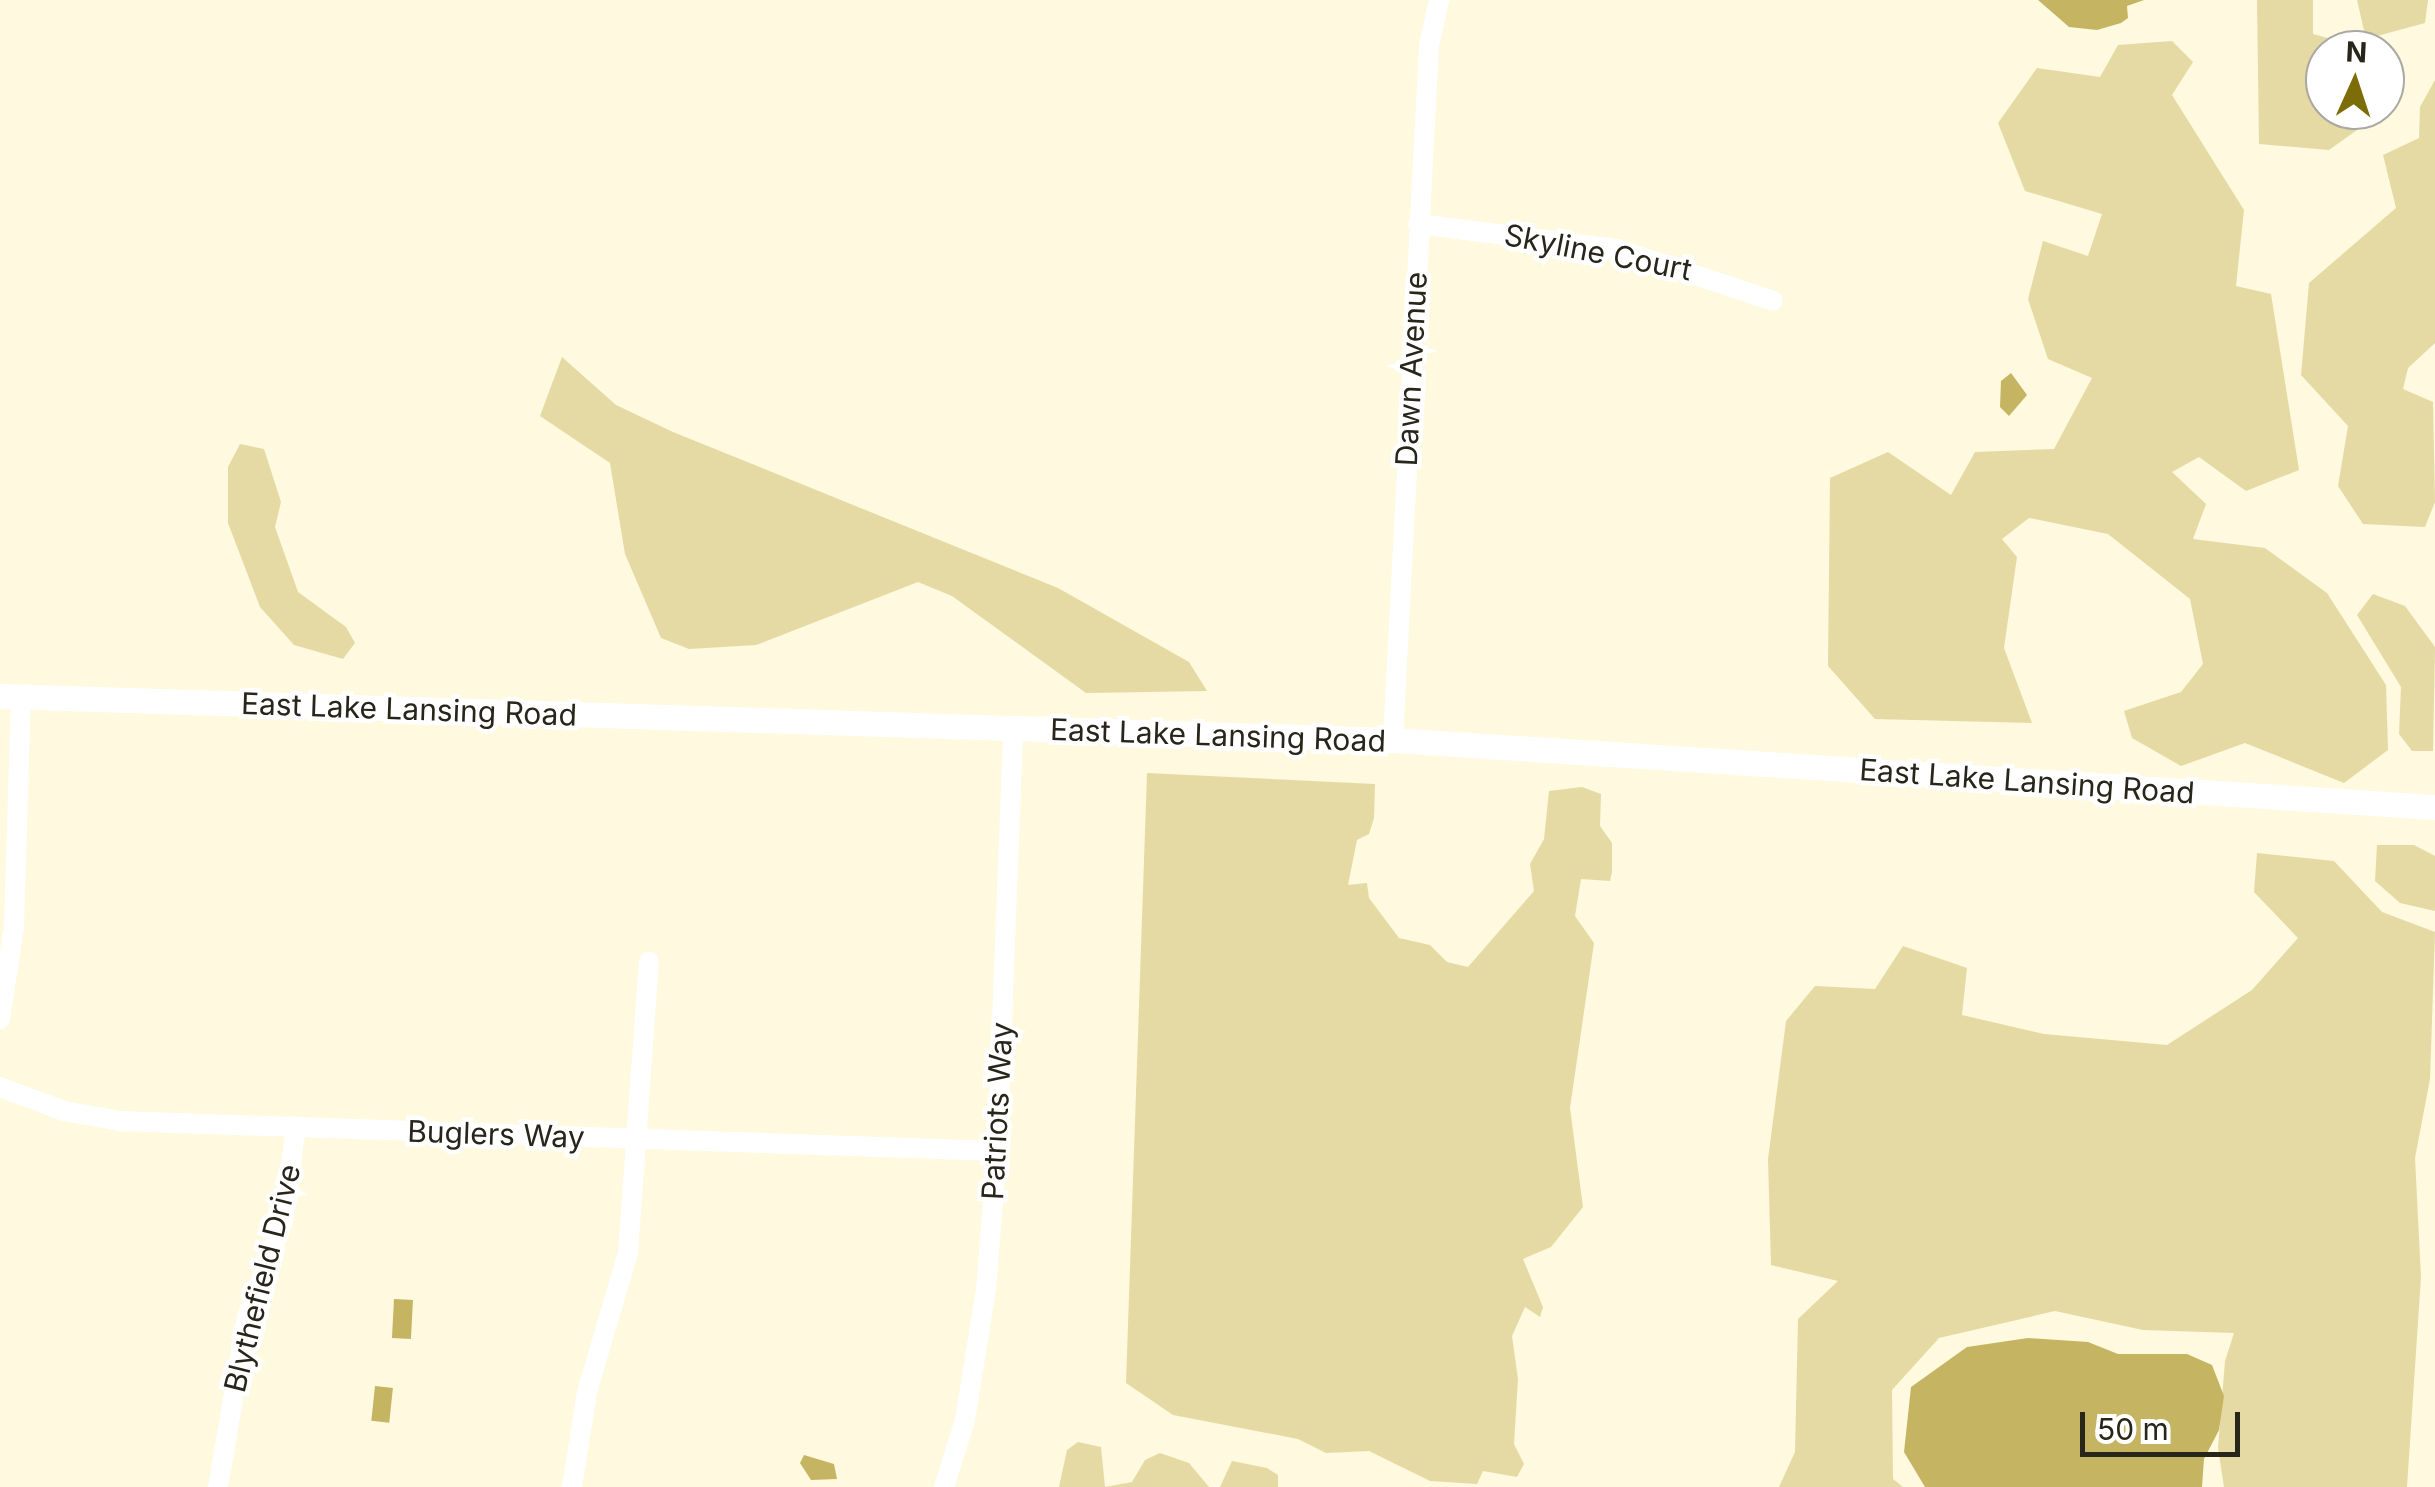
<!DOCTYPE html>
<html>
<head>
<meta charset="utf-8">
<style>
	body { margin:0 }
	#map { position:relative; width:2435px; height:1487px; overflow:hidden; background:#fef9df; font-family:Inter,sans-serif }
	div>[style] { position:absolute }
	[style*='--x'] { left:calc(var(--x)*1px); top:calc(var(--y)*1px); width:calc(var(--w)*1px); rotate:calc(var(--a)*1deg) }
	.green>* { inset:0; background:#e5daa4 }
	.water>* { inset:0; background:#c5b563; transform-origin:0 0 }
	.minor>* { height:20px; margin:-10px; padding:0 10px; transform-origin:10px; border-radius:10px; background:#fff }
	.major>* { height:25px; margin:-12.5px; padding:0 12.5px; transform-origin:12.5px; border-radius:12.5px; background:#fff }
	span { translate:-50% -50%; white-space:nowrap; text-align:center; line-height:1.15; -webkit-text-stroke:9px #fff; paint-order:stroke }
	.street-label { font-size:30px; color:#28261a }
	.north { position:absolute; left:2305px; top:30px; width:100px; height:100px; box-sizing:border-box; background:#fff; border:2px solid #a9a8a3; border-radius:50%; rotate:3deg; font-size:28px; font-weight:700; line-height:40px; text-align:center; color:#28261a }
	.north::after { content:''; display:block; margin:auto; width:35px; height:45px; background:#7d6d09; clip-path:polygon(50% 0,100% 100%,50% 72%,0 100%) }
	.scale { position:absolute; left:2080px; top:1412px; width:160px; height:45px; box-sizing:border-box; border:5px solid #28261a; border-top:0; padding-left:12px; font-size:30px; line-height:35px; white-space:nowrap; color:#28261a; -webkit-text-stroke:8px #fff; paint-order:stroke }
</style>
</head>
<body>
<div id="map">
	<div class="green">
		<div style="clip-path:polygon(2257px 0,2313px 0,2313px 34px,2372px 50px,2325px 50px,2325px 110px,2385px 110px,2329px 150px,2259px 144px)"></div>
		<div style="clip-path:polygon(2357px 0,2428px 0,2425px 23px,2366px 39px)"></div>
		<div style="clip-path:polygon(2172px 41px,2193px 62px,2172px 95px,2244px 210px,2236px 286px,2271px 294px,2299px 470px,2246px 491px,2199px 457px,2172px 472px,2206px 504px,2193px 539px,2265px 548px,2327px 593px,2386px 685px,2388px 750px,2344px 783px,2245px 743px,2181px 766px,2132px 738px,2124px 711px,2181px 692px,2203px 664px,2190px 599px,2108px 534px,2029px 518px,2002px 539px,2017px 557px,2004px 648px,2032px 723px,1875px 719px,1828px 666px,1830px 478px,1888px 452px,1951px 495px,1975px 452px,2054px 449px,2092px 378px,2048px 359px,2028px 299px,2043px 241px,2088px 256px,2102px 214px,2025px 191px,1998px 123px,2037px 68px,2100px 77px,2118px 45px)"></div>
		<div style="clip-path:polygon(2435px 80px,2435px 343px,2408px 368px,2403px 389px,2433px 402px,2435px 502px,2425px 527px,2363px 524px,2338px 486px,2348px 426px,2301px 375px,2309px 283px,2396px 208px,2383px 155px,2419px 138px,2420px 107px)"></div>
		<div style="clip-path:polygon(562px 357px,616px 405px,673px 432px,1058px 588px,1189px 662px,1207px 691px,1086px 693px,952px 596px,918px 582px,756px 645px,689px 649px,661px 638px,625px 554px,610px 463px,540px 416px)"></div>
		<div style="clip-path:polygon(240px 444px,264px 449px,281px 502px,275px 527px,298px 592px,346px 627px,355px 643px,343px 659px,294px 645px,260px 607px,228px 523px,228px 467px)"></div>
		<div style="clip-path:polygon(2373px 594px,2405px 606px,2435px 647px,2433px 751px,2412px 751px,2399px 734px,2401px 687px,2357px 615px)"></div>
		<div style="clip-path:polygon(1147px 773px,1375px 784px,1374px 818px,1369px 834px,1357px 840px,1348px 885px,1367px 883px,1369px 898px,1399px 938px,1430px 945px,1447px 962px,1468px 967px,1534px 891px,1530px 864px,1544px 839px,1549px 791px,1582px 787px,1601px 794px,1600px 826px,1612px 843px,1612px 872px,1610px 881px,1581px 879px,1575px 916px,1594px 943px,1570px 1108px,1583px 1207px,1551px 1247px,1523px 1259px,1543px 1307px,1540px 1317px,1525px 1307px,1512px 1336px,1518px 1379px,1514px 1444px,1524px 1464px,1517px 1477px,1483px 1471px,1477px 1484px,1430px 1481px,1369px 1451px,1326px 1453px,1298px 1439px,1173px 1415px,1126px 1383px)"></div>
		<div style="clip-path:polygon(2377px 845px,2414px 845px,2435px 856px,2435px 911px,2400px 903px,2375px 881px)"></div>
		<div style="clip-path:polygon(2257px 853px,2334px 861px,2382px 912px,2435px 932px,2430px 1079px,2415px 1158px,2421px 1277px,2407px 1487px,2224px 1487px,2218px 1448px,2225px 1361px,2234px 1333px,2143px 1330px,2055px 1311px,1939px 1338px,1892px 1390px,1893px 1479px,1903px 1487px,1779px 1487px,1795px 1452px,1798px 1319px,1838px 1281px,1771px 1265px,1768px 1159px,1786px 1021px,1815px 986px,1875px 989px,1903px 946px,1967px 968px,1962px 1015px,2044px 1034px,2167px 1045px,2252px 990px,2298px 938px,2254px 892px)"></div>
		<div style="clip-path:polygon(1078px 1442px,1101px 1447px,1105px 1487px,1132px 1482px,1145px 1460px,1160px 1453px,1189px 1463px,1209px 1487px,1059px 1487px,1067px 1450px)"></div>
		<div style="clip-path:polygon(1232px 1461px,1267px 1468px,1278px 1475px,1278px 1487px,1220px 1487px)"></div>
	</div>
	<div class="water">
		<div style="clip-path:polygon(2038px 0,2144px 0,2127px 6px,2128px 18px,2121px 23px,2097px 30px,2069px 27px)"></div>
		<div style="clip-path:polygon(2011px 373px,2027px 395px,2009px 416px,2000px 407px,2001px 381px)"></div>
		<div style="left:394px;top:1299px;width:19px;height:39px;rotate:3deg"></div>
		<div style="clip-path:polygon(2028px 1338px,2088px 1342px,2118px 1354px,2187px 1354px,2212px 1365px,2224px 1396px,2219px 1430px,2204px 1459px,2202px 1487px,1925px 1487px,1904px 1452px,1911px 1387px,1967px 1347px)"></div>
		<div style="left:375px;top:1386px;width:18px;height:35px;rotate:6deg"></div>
		<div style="clip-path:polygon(804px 1455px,834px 1464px,837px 1479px,811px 1480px,800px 1463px)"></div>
	</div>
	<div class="minor">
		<div style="--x:1418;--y:224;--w:201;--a:7.2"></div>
		<div style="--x:1617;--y:249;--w:164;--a:18.4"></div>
		<div style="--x:1393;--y:740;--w:695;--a:-87.03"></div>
		<div style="--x:1429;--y:46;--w:47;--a:-77.7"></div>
		<div style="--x:0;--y:1019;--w:93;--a:-81.3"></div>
		<div style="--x:14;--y:927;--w:230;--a:-88.3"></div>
		<div style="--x:0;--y:1087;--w:68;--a:20.6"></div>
		<div style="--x:64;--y:1111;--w:57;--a:10.1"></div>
		<div style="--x:120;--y:1121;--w:878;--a:1.96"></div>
		<div style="--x:218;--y:1487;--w:172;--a:-80.3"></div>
		<div style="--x:247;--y:1317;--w:103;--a:-69.4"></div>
		<div style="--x:283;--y:1221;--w:95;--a:-82.1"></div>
		<div style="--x:572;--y:1487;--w:96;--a:-81"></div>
		<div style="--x:587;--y:1392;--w:145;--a:-73.6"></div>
		<div style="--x:628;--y:1253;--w:292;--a:-85.9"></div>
		<div style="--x:944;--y:1487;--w:70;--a:-72.6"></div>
		<div style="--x:965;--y:1420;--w:133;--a:-80.9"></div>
		<div style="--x:986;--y:1289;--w:138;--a:-85.4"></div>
		<div style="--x:997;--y:1151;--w:422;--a:-87.8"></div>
	</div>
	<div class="major">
		<div style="--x:0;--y:696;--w:1394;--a:1.81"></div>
		<div style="--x:1393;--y:740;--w:1044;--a:3.68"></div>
	</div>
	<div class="street-label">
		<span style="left:1598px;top:252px;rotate:11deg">Skyline Court</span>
		<span style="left:1411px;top:369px;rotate:-87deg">Dawn Avenue</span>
		<span style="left:409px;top:709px;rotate:2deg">East Lake Lansing Road</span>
		<span style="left:1218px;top:735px;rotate:2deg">East Lake Lansing Road</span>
		<span style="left:2027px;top:781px;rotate:4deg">East Lake Lansing Road</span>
		<span style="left:997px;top:1111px;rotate:-87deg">Patriots Way</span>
		<span style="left:496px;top:1134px;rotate:2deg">Buglers Way</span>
		<span style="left:262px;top:1278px;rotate:-76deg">Blythefield Drive</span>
	</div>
	<div class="north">N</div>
	<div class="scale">50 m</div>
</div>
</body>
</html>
